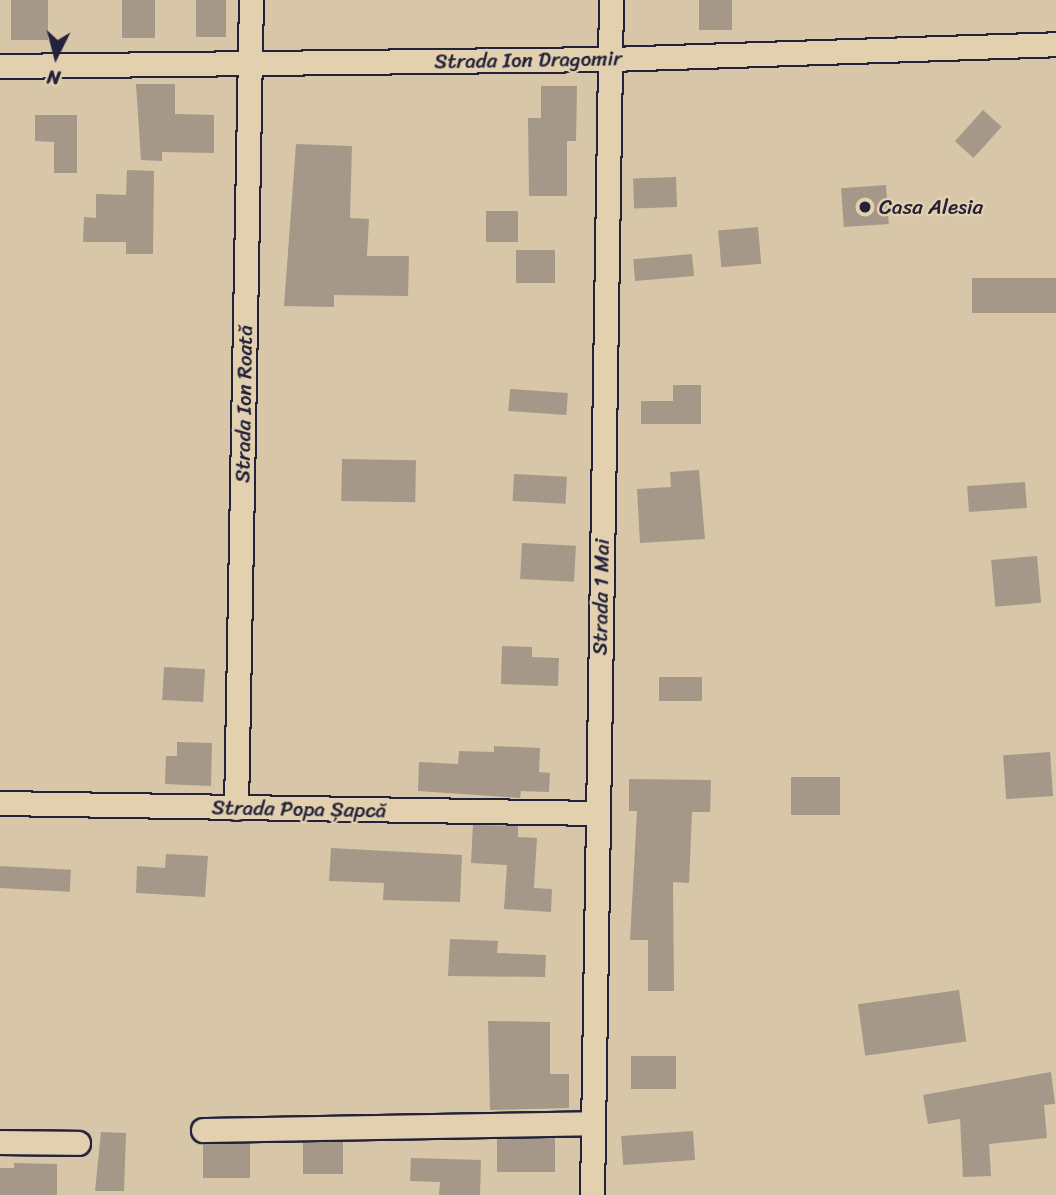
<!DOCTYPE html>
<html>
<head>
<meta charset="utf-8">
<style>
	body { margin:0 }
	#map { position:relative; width:1056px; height:1195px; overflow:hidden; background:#d7c6a7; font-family:Sriracha,sans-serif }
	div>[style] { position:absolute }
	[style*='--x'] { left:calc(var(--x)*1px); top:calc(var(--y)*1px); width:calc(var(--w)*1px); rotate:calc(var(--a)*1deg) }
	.building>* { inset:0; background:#a59889; transform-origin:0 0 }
	.roads { filter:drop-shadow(2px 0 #22223b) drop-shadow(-2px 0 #22223b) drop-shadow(0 2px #22223b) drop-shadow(0 -2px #22223b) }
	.street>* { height:23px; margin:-11.5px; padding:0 11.5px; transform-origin:11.5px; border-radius:11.5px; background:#e3d0ae }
	.dots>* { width:19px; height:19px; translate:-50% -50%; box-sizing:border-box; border:4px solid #e3d0ae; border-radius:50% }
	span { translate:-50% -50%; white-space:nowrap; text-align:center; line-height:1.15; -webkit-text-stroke:5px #e3d0ae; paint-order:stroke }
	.street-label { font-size:21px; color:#22223b }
	.poi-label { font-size:21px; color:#22223b }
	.left { translate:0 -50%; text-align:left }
	.north { position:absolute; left:21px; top:21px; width:70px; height:70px; -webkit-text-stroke:5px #e3d0ae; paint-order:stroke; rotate:186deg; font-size:19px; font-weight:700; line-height:28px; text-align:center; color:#22223b }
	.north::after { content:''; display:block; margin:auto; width:24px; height:32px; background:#22223b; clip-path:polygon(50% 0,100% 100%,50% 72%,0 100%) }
</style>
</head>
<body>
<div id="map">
	<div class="building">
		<div style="left:11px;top:0;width:37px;height:40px"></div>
		<div style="left:122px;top:0;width:33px;height:38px"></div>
		<div style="left:196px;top:0;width:30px;height:37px"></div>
		<div style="left:699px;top:0;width:33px;height:30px"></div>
		<div style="clip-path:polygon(136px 84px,175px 84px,175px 114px,214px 115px,214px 153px,162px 152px,162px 161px,141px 160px)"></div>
		<div style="clip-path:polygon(541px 86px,577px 86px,576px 141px,567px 141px,567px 196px,529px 196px,528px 118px,541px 118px)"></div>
		<div style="left:983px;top:110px;width:25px;height:42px;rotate:42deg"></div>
		<div style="clip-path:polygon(35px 115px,77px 115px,77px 173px,54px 173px,54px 142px,35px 141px)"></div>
		<div style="clip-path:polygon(296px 144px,352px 146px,350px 218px,369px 219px,367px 256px,409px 256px,408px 296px,334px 295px,334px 307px,284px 306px)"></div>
		<div style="clip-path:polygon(127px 170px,154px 171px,153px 254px,126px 254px,126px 242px,83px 242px,84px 217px,96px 218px,96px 194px,126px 195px)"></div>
		<div style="left:676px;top:177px;width:30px;height:43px;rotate:88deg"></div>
		<div style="left:886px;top:185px;width:39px;height:45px;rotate:86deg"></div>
		<div style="left:486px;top:211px;width:32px;height:31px"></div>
		<div style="left:758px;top:227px;width:37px;height:40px;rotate:85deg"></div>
		<div style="left:516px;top:250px;width:39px;height:33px"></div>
		<div style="left:692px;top:254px;width:22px;height:59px;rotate:85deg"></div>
		<div style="left:1056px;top:278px;width:35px;height:84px;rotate:90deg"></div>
		<div style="clip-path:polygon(673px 385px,701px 385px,701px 424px,641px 424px,641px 401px,673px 401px)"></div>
		<div style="left:510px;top:389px;width:58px;height:22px;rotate:4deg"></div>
		<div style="left:342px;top:459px;width:74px;height:42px;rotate:1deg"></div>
		<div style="clip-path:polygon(699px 470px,705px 539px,640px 543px,637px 489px,671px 487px,670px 472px)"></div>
		<div style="left:514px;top:474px;width:53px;height:27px;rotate:3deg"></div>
		<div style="left:1025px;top:482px;width:26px;height:58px;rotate:86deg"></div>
		<div style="left:522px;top:543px;width:54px;height:36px;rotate:3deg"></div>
		<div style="left:1037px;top:556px;width:47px;height:46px;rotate:85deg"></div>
		<div style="clip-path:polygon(502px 646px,532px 647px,532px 657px,559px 658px,558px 686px,501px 684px)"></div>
		<div style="left:164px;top:667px;width:41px;height:33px;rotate:3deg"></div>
		<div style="left:659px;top:677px;width:43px;height:24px"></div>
		<div style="clip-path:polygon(177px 742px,212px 743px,211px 786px,165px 784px,166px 756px,177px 756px)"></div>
		<div style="clip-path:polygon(494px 746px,540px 748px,539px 772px,550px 773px,549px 792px,521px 791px,520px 798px,418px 791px,419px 762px,458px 764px,459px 751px,494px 752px)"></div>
		<div style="left:1050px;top:752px;width:44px;height:47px;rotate:86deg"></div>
		<div style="left:791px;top:777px;width:49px;height:38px"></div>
		<div style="clip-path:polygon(629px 779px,711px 780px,710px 812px,692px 812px,689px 883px,673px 882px,674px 991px,648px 991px,648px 940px,630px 940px,637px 811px,629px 811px)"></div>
		<div style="clip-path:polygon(473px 825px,518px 826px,518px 837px,537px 838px,534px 888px,552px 889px,551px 912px,504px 909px,507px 865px,471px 863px)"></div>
		<div style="clip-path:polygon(331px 848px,462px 855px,460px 902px,383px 900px,384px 883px,329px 881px)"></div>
		<div style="clip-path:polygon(166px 854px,208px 856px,205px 897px,136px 893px,137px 866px,165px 868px)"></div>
		<div style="left:0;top:866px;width:71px;height:22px;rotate:3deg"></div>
		<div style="clip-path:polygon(450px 939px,498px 941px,497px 953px,546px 955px,545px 977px,448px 976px)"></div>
		<div style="left:959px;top:990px;width:52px;height:102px;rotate:82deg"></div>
		<div style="clip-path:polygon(488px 1021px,550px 1022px,550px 1074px,569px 1074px,569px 1108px,490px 1110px)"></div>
		<div style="left:631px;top:1056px;width:45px;height:33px"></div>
		<div style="clip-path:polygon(1051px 1072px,1055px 1104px,1044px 1105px,1047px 1138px,989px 1144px,991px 1176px,963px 1177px,960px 1119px,928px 1124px,923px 1095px)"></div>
		<div style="left:693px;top:1131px;width:29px;height:72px;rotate:86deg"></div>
		<div style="clip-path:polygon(101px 1132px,126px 1133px,124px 1191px,95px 1191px)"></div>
		<div style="left:555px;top:1138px;width:34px;height:58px;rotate:90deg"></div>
		<div style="left:343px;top:1141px;width:33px;height:40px;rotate:90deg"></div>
		<div style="left:250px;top:1143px;width:35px;height:47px;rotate:90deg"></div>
		<div style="clip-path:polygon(411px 1158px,481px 1160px,480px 1195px,439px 1195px,440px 1182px,410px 1181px)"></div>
		<div style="clip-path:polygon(14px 1163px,57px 1164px,57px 1195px,0 1195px,0 1168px,14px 1168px)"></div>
	</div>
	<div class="roads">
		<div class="street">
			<div style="--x:0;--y:66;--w:611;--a:-0.66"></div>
			<div style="--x:611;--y:59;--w:445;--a:-1.9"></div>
			<div style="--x:0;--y:803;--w:597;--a:0.96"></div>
			<div style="--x:236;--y:808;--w:808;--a:-88.94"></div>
			<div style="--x:203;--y:1130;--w:390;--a:-1"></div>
			<div style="--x:0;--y:1142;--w:78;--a:0.7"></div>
			<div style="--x:592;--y:1195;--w:1195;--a:-89.09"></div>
		</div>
	</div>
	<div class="dots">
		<div style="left:865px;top:207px;background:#22223b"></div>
	</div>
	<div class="street-label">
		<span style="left:528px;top:60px;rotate:-1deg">Strada Ion Dragomir</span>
		<span style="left:244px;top:404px;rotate:-89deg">Strada Ion Roată</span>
		<span style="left:601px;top:597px;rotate:-89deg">Strada 1 Mai</span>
		<span style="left:299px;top:809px;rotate:1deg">Strada Popa Șapcă</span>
	</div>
	<div class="poi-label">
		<span class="left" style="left:879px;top:207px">Casa Alesia</span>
	</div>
	<div class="north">N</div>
</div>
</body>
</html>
